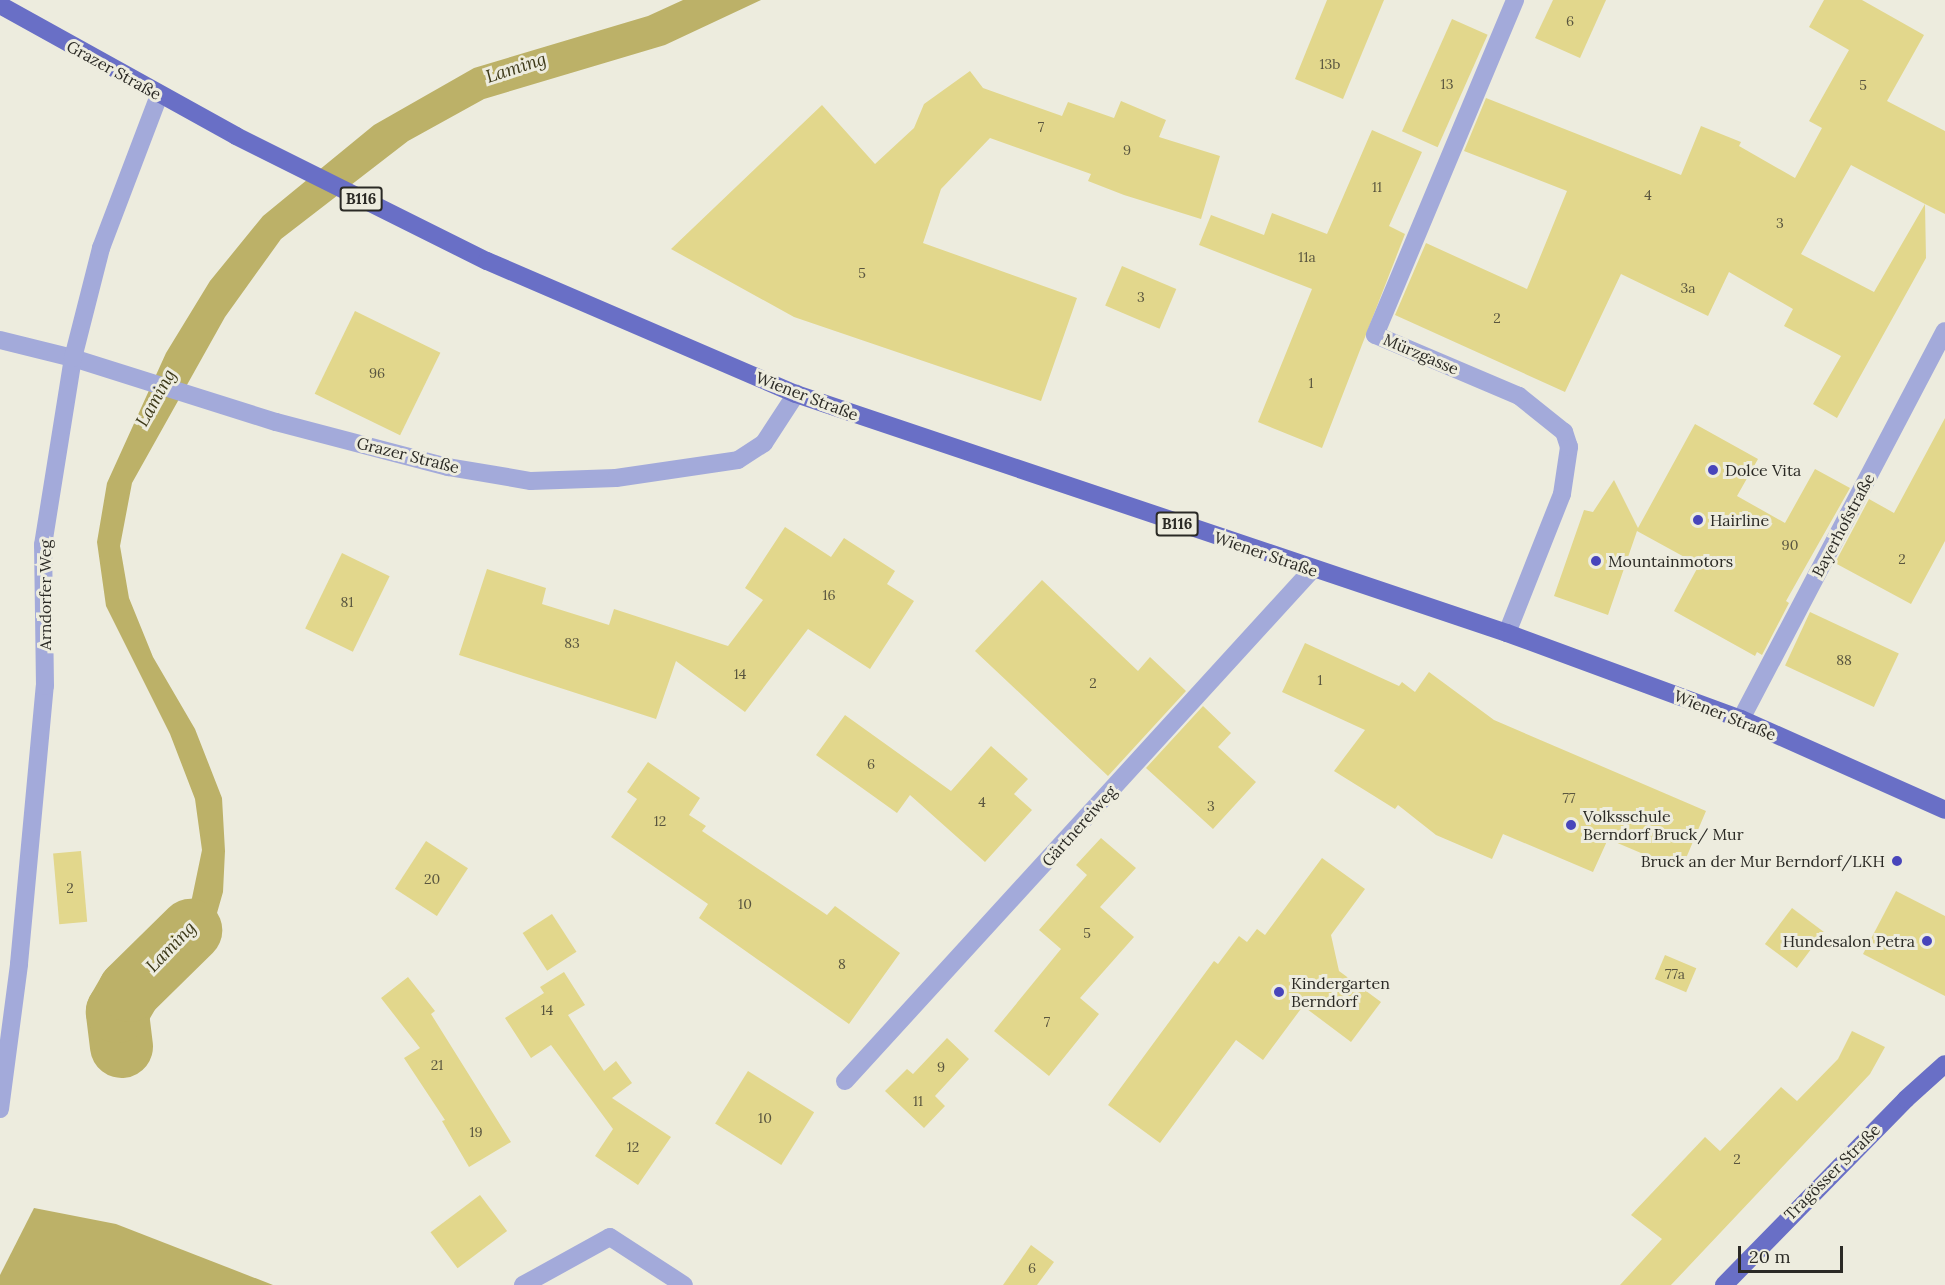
<!DOCTYPE html>
<html>
<head>
<meta charset="utf-8">
<style>
	body { margin:0 }
	#map { position:relative; width:1945px; height:1285px; overflow:hidden; background:#edecde; font-family:Lora,serif }
	div>[style] { position:absolute }
	[style*='--x'] { left:calc(var(--x)*1px); top:calc(var(--y)*1px); width:calc(var(--w)*1px); rotate:calc(var(--a)*1deg) }
	.water>* { inset:0; background:#bcb168 }
	.river>* { height:63px; margin:-31.5px; padding:0 31.5px; transform-origin:31.5px; border-radius:31.5px; background:#bcb168 }
	.building>* { inset:0; background:#e2d78c; transform-origin:0 0 }
	.minor>* { height:18px; margin:-9px; padding:0 9px; transform-origin:9px; border-radius:9px; background:#a3aada }
	.major>* { height:18px; margin:-9px; padding:0 9px; transform-origin:9px; border-radius:9px; background:#696fc6 }
	.dots>* { width:16px; height:16px; translate:-50% -50%; box-sizing:border-box; border:3px solid #edecde; border-radius:50% }
	span { translate:-50% -50%; white-space:nowrap; text-align:center; line-height:1.15; -webkit-text-stroke:6px #edecde; paint-order:stroke }
	.number-label { font-size:14px; color:#59553f }
	.number-label span { -webkit-text-stroke-width:0 }
	.shield-label span { padding:2px 4px; background:#edecde; border:2px solid; border-radius:4px; -webkit-text-stroke-width:0 }
	.shield-label { font-size:15px; color:#2b2a25; font-weight:700 }
	.street-label { font-size:16px; color:#2b2a25 }
	.poi-label { font-size:16px; color:#2b2a25 }
	.left { translate:0 -50%; text-align:left }
	.right { translate:-100% -50%; text-align:right }
	.water-label { font-size:18px; color:#3d3918; font-style:italic }
	.scale { position:absolute; left:1738px; top:1246px; width:105px; height:27px; box-sizing:border-box; border:3px solid #2b2a25; border-top:0; padding-left:8px; font-size:18px; line-height:21px; white-space:nowrap; color:#2b2a25; -webkit-text-stroke:4px #edecde; paint-order:stroke }
</style>
</head>
<body>
<div id="map">
	<div class="water">
		<div style="clip-path:polygon(683px 0,761px 0,665px 45px,484px 99px,408px 141px,281px 239px,225px 317px,132px 483px,120px 546px,129px 598px,153px 657px,195px 729px,222px 798px,225px 851px,223px 892px,217px 913px,186px 955px,135px 999px,117px 978px,176px 929px,192px 898px,202px 850px,195px 799px,170px 734px,106px 606px,97px 542px,107px 483px,166px 353px,210px 281px,263px 216px,374px 125px,474px 68px,648px 16px)"></div>
		<div style="clip-path:polygon(34px 1208px,116px 1224px,273px 1285px,0 1285px,0 1275px)"></div>
	</div>
	<div class="river">
		<div style="--x:121;--y:1046;--w:35;--a:-97"></div>
		<div style="--x:117;--y:1011;--w:24;--a:-60"></div>
		<div style="--x:129;--y:990;--w:86;--a:-44.5"></div>
	</div>
	<div class="building">
		<div style="clip-path:polygon(1327px 0,1384px 0,1343px 99px,1295px 79px)"></div>
		<div style="clip-path:polygon(1553px 0,1606px 0,1580px 58px,1535px 38px)"></div>
		<div style="clip-path:polygon(evenodd,1824px 0,1862px 0,1924px 35px,1887px 101px,1945px 131px,1945px 214px,1925px 204px,1926px 258px,1837px 418px,1813px 404px,1841px 356px,1784px 326px,1793px 309px,1729px 272px,1708px 316px,1621px 274px,1565px 392px,1395px 315px,1426px 243px,1527px 289px,1567px 191px,1464px 151px,1486px 98px,1681px 175px,1701px 126px,1741px 142px,1739px 146px,1795px 178px,1822px 128px,1809px 121px,1849px 50px,1809px 27px,1824px 0,1851px 165px,1925px 204px,1874px 292px,1801px 254px,1851px 165px)"></div>
		<div style="left:1452px;top:19px;width:39px;height:123px;rotate:24deg"></div>
		<div style="clip-path:polygon(970px 71px,983px 88px,1062px 116px,1068px 102px,1114px 118px,1121px 101px,1166px 120px,1159px 137px,1220px 156px,1201px 219px,1124px 195px,1088px 181px,1091px 174px,990px 138px,941px 189px,923px 243px,1077px 298px,1041px 401px,794px 317px,671px 249px,822px 105px,875px 164px,914px 128px,924px 104px)"></div>
		<div style="clip-path:polygon(1372px 130px,1422px 152px,1389px 226px,1405px 234px,1322px 448px,1258px 422px,1312px 289px,1199px 245px,1211px 215px,1264px 235px,1272px 213px,1327px 234px)"></div>
		<div style="left:1122px;top:266px;width:59px;height:43px;rotate:23deg"></div>
		<div style="left:355px;top:311px;width:95px;height:92px;rotate:26deg"></div>
		<div style="clip-path:polygon(1945px 418px,1945px 541px,1911px 604px,1835px 563px,1869px 499px,1894px 513px)"></div>
		<div style="clip-path:polygon(1695px 424px,1758px 459px,1737px 496px,1785px 523px,1815px 469px,1850px 488px,1786px 601px,1789px 603px,1762px 655px,1757px 652px,1755px 656px,1674px 611px,1699px 565px,1637px 531px,1608px 615px,1554px 596px,1584px 510px,1593px 512px,1614px 480px,1638px 528px)"></div>
		<div style="clip-path:polygon(785px 527px,831px 557px,844px 538px,895px 571px,887px 584px,914px 601px,870px 669px,808px 629px,745px 712px,676px 661px,656px 719px,459px 655px,487px 569px,546px 588px,542px 604px,609px 625px,614px 609px,728px 646px,763px 600px,745px 588px)"></div>
		<div style="left:342px;top:553px;width:53px;height:84px;rotate:26deg"></div>
		<div style="clip-path:polygon(1042px 580px,1138px 671px,1150px 657px,1186px 691px,1108px 776px,975px 651px)"></div>
		<div style="left:1810px;top:612px;width:98px;height:59px;rotate:25deg"></div>
		<div style="clip-path:polygon(1305px 643px,1399px 686px,1402px 682px,1415px 692px,1429px 672px,1494px 720px,1706px 811px,1681px 870px,1608px 839px,1593px 872px,1503px 834px,1492px 859px,1436px 835px,1398px 805px,1395px 809px,1334px 771px,1365px 730px,1282px 692px)"></div>
		<div style="clip-path:polygon(1203px 706px,1231px 733px,1218px 747px,1256px 782px,1213px 829px,1146px 768px)"></div>
		<div style="clip-path:polygon(845px 715px,951px 791px,991px 746px,1028px 779px,1014px 794px,1032px 810px,985px 862px,910px 795px,897px 813px,816px 755px)"></div>
		<div style="clip-path:polygon(648px 762px,700px 798px,689px 815px,706px 826px,702px 831px,827px 915px,835px 906px,900px 953px,849px 1024px,699px 918px,708px 904px,611px 837px,637px 799px,627px 792px)"></div>
		<div style="clip-path:polygon(1101px 838px,1136px 868px,1100px 907px,1134px 937px,1080px 998px,1099px 1014px,1049px 1076px,994px 1031px,1061px 949px,1039px 930px,1087px 875px,1076px 865px)"></div>
		<div style="left:426px;top:841px;width:50px;height:57px;rotate:33deg"></div>
		<div style="left:81px;top:851px;width:71px;height:28px;rotate:85deg"></div>
		<div style="clip-path:polygon(1322px 858px,1365px 889px,1331px 935px,1339px 971px,1381px 1002px,1351px 1042px,1303px 1006px,1263px 1060px,1236px 1040px,1160px 1143px,1108px 1105px,1214px 961px,1218px 964px,1239px 936px,1247px 942px,1257px 929px,1265px 935px)"></div>
		<div style="clip-path:polygon(1896px 891px,1945px 916px,1945px 996px,1863px 954px)"></div>
		<div style="left:1792px;top:908px;width:40px;height:45px;rotate:37deg"></div>
		<div style="left:552px;top:914px;width:45px;height:35px;rotate:57deg"></div>
		<div style="left:1665px;top:955px;width:34px;height:26px;rotate:23deg"></div>
		<div style="clip-path:polygon(564px 972px,585px 1005px,568px 1015px,604px 1071px,616px 1061px,632px 1083px,612px 1098px,671px 1137px,638px 1185px,595px 1156px,613px 1129px,551px 1045px,531px 1058px,505px 1018px,544px 993px,540px 987px)"></div>
		<div style="clip-path:polygon(408px 977px,435px 1011px,431px 1014px,511px 1142px,469px 1167px,442px 1121px,445px 1120px,404px 1058px,420px 1048px,381px 998px)"></div>
		<div style="clip-path:polygon(1852px 1031px,1885px 1047px,1870px 1074px,1671px 1285px,1620px 1285px,1662px 1239px,1631px 1215px,1705px 1137px,1720px 1151px,1781px 1087px,1797px 1101px,1838px 1059px)"></div>
		<div style="clip-path:polygon(947px 1038px,969px 1059px,935px 1096px,945px 1106px,924px 1128px,885px 1091px,907px 1069px,913px 1074px)"></div>
		<div style="left:748px;top:1071px;width:78px;height:62px;rotate:32deg"></div>
		<div style="left:480px;top:1195px;width:45px;height:62px;rotate:53deg"></div>
		<div style="clip-path:polygon(1031px 1245px,1054px 1262px,1037px 1285px,1003px 1285px)"></div>
	</div>
	<div class="minor">
		<div style="--x:0;--y:340;--w:75;--a:13.9"></div>
		<div style="--x:73;--y:358;--w:213;--a:17.5"></div>
		<div style="--x:276;--y:422;--w:178;--a:14.7"></div>
		<div style="--x:448;--y:467;--w:84;--a:9.6"></div>
		<div style="--x:531;--y:481;--w:85;--a:-2"></div>
		<div style="--x:616;--y:478;--w:123;--a:-8.4"></div>
		<div style="--x:738;--y:460;--w:31;--a:-33"></div>
		<div style="--x:764;--y:443;--w:59;--a:-56.9"></div>
		<div style="--x:1507;--y:633;--w:149;--a:-68.4"></div>
		<div style="--x:1562;--y:494;--w:48;--a:-81.5"></div>
		<div style="--x:1569;--y:447;--w:16;--a:-108"></div>
		<div style="--x:1564;--y:432;--w:58;--a:-141.3"></div>
		<div style="--x:1519;--y:396;--w:156;--a:-157"></div>
		<div style="--x:1375;--y:335;--w:363;--a:-67.3"></div>
		<div style="--x:1741;--y:719;--w:438;--a:-62.3"></div>
		<div style="--x:845;--y:1081;--w:692;--a:-47.58"></div>
		<div style="--x:0;--y:1109;--w:146;--a:-82.5"></div>
		<div style="--x:19;--y:964;--w:279;--a:-84.7"></div>
		<div style="--x:45;--y:686;--w:141;--a:-90.8"></div>
		<div style="--x:43;--y:545;--w:189;--a:-80.9"></div>
		<div style="--x:73;--y:358;--w:114;--a:-75.7"></div>
		<div style="--x:101;--y:248;--w:164;--a:-69.2"></div>
		<div style="--x:523;--y:1285;--w:99;--a:-28.9"></div>
		<div style="--x:610;--y:1237;--w:88;--a:33"></div>
	</div>
	<div class="major">
		<div style="--x:0;--y:5;--w:270;--a:29"></div>
		<div style="--x:236;--y:136;--w:280;--a:26.5"></div>
		<div style="--x:487;--y:261;--w:336;--a:23.3"></div>
		<div style="--x:796;--y:394;--w:750;--a:18.58"></div>
		<div style="--x:1507;--y:633;--w:249;--a:20.2"></div>
		<div style="--x:1741;--y:719;--w:223;--a:24"></div>
		<div style="--x:1724;--y:1285;--w:260;--a:-45.6"></div>
		<div style="--x:1906;--y:1099;--w:52;--a:-41.9"></div>
	</div>
	<div class="dots">
		<div style="left:1713px;top:470px;background:#4845bb"></div>
		<div style="left:1698px;top:520px;background:#4845bb"></div>
		<div style="left:1596px;top:561px;background:#4845bb"></div>
		<div style="left:1571px;top:825px;background:#4845bb"></div>
		<div style="left:1897px;top:861px;background:#4845bb"></div>
		<div style="left:1927px;top:941px;background:#4845bb"></div>
		<div style="left:1279px;top:992px;background:#4845bb"></div>
	</div>
	<div class="number-label">
		<span style="left:1570px;top:21px">6</span>
		<span style="left:1330px;top:64px">13b</span>
		<span style="left:1447px;top:84px">13</span>
		<span style="left:1863px;top:85px">5</span>
		<span style="left:1041px;top:127px">7</span>
		<span style="left:1127px;top:150px">9</span>
		<span style="left:1377px;top:187px">11</span>
		<span style="left:1648px;top:195px">4</span>
		<span style="left:1780px;top:223px">3</span>
		<span style="left:1307px;top:257px">11a</span>
		<span style="left:862px;top:273px">5</span>
		<span style="left:1688px;top:288px">3a</span>
		<span style="left:1141px;top:297px">3</span>
		<span style="left:1497px;top:318px">2</span>
		<span style="left:377px;top:373px">96</span>
		<span style="left:1311px;top:383px">1</span>
		<span style="left:1790px;top:545px">90</span>
		<span style="left:1902px;top:559px">2</span>
		<span style="left:829px;top:595px">16</span>
		<span style="left:347px;top:602px">81</span>
		<span style="left:572px;top:643px">83</span>
		<span style="left:1844px;top:660px">88</span>
		<span style="left:740px;top:674px">14</span>
		<span style="left:1320px;top:680px">1</span>
		<span style="left:1093px;top:683px">2</span>
		<span style="left:871px;top:764px">6</span>
		<span style="left:1569px;top:798px">77</span>
		<span style="left:982px;top:802px">4</span>
		<span style="left:1211px;top:806px">3</span>
		<span style="left:660px;top:821px">12</span>
		<span style="left:432px;top:879px">20</span>
		<span style="left:70px;top:888px">2</span>
		<span style="left:745px;top:904px">10</span>
		<span style="left:1087px;top:933px">5</span>
		<span style="left:842px;top:964px">8</span>
		<span style="left:1675px;top:974px">77a</span>
		<span style="left:547px;top:1010px">14</span>
		<span style="left:1047px;top:1022px">7</span>
		<span style="left:437px;top:1065px">21</span>
		<span style="left:941px;top:1067px">9</span>
		<span style="left:918px;top:1101px">11</span>
		<span style="left:765px;top:1118px">10</span>
		<span style="left:476px;top:1132px">19</span>
		<span style="left:633px;top:1147px">12</span>
		<span style="left:1737px;top:1159px">2</span>
		<span style="left:1032px;top:1268px">6</span>
	</div>
	<div class="shield-label">
		<span style="left:361px;top:199px">B116</span>
		<span style="left:1177px;top:524px">B116</span>
	</div>
	<div class="street-label">
		<span style="left:114px;top:70px;rotate:29deg">Grazer Straße</span>
		<span style="left:1421px;top:354px;rotate:23deg">Mürzgasse</span>
		<span style="left:807px;top:396px;rotate:21deg">Wiener Straße</span>
		<span style="left:408px;top:455px;rotate:14deg">Grazer Straße</span>
		<span style="left:1843px;top:525px;rotate:-62deg">Bayerhofstraße</span>
		<span style="left:1266px;top:554px;rotate:19deg">Wiener Straße</span>
		<span style="left:45px;top:595px;rotate:-90deg">Arndorfer Weg</span>
		<span style="left:1725px;top:715px;rotate:22deg">Wiener Straße</span>
		<span style="left:1079px;top:826px;rotate:-48deg">Gärtnereiweg</span>
		<span style="left:1832px;top:1172px;rotate:-45deg">Tragösser Straße</span>
	</div>
	<div class="poi-label">
		<span class="left" style="left:1725px;top:470px">Dolce Vita</span>
		<span class="left" style="left:1710px;top:520px">Hairline</span>
		<span class="left" style="left:1608px;top:561px">Mountainmotors</span>
		<span class="left" style="left:1583px;top:825px">Volksschule<br>Berndorf Bruck/ Mur</span>
		<span class="right" style="left:1885px;top:861px">Bruck an der Mur Berndorf/LKH</span>
		<span class="right" style="left:1915px;top:941px">Hundesalon Petra</span>
		<span class="left" style="left:1291px;top:992px">Kindergarten<br>Berndorf</span>
	</div>
	<div class="water-label">
		<span style="left:516px;top:68px;rotate:-18deg">Laming</span>
		<span style="left:156px;top:398px;rotate:-61deg">Laming</span>
		<span style="left:171px;top:947px;rotate:-46deg">Laming</span>
	</div>
	<div class="scale">20 m</div>
</div>
</body>
</html>
